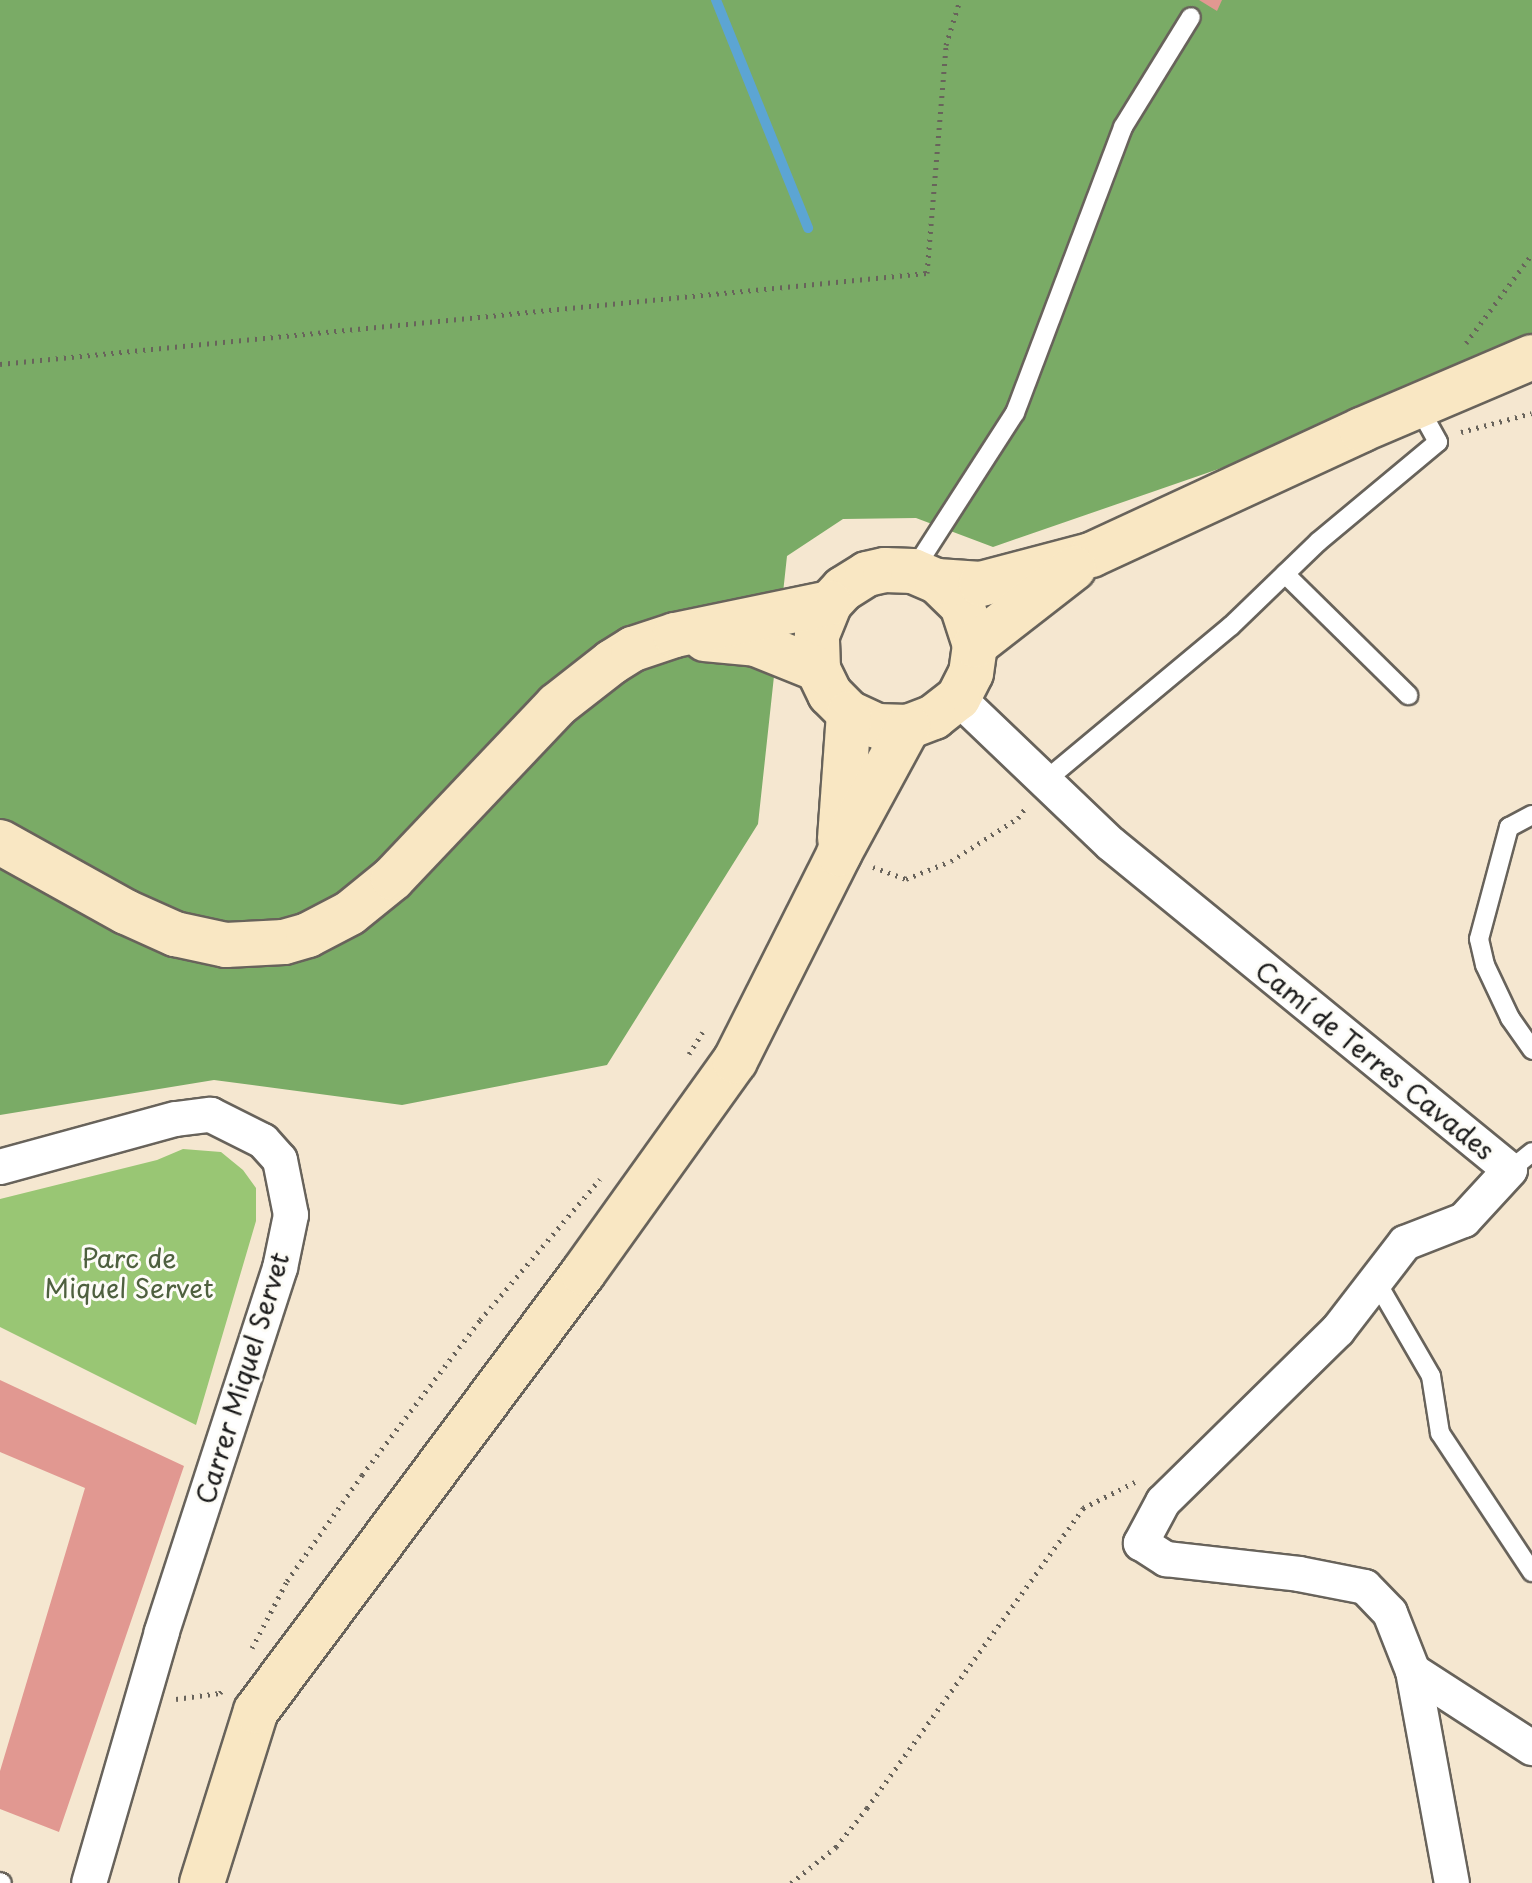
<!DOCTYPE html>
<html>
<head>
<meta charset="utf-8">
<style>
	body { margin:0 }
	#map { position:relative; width:1532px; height:1883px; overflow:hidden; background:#f5e7d0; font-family:"Playpen Sans",sans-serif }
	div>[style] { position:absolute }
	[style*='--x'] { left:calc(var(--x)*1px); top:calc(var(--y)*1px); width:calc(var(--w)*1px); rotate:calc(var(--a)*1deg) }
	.green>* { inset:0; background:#99c674 }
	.forest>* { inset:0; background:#7aab66 }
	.stream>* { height:10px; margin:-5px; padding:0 5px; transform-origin:5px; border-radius:5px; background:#5ca5d3 }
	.building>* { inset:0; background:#e19891 }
	.path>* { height:5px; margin-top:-2.5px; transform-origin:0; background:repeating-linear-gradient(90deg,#68635b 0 2px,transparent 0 8px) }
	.roads { filter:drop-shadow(2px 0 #68635b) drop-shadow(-2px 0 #68635b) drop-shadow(0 2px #68635b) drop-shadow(0 -2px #68635b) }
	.lane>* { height:18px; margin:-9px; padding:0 9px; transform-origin:9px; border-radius:9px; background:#fff }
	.street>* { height:34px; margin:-17px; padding:0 17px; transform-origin:17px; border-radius:17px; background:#fff }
	.secondary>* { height:44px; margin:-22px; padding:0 22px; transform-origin:22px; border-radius:22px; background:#f9e7c3 }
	span { translate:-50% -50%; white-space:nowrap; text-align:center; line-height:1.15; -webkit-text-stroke:6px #fdfcf7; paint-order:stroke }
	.street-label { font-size:26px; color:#1c1c1c }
	.park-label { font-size:26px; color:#4e603f }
</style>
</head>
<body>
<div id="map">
	<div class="green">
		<div style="clip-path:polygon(183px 1149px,221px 1152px,243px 1170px,256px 1188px,256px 1221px,196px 1425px,0 1327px,0 1199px,157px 1160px)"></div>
	</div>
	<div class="forest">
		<div style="clip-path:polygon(0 0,1532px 0,1532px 346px,1497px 347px,1317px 435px,993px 547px,916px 518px,843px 519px,787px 556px,758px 824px,607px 1065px,402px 1105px,214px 1080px,0 1115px)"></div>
	</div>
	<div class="stream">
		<div style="--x:716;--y:0;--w:246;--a:68"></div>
	</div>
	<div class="building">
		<div style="clip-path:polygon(1199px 0,1222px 0,1217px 11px)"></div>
		<div style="clip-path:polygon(0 1380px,184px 1466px,59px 1832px,0 1809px,0 1771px,85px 1488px,0 1452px)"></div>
	</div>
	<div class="path">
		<div style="--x:1466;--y:343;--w:111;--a:-53.4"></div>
		<div style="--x:0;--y:364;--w:931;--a:-5.61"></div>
		<div style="--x:927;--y:273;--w:229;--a:-85.2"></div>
		<div style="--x:946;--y:45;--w:47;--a:-72.7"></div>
		<div style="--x:1461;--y:432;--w:73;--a:-15"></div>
		<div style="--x:873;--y:867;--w:35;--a:20"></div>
		<div style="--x:906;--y:879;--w:48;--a:-21.8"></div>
		<div style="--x:951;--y:861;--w:80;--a:-32.7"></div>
		<div style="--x:1018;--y:818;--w:15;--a:-53"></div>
		<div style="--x:689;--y:1054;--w:26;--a:-58"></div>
		<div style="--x:252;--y:1648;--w:76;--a:-62.4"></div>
		<div style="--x:287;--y:1581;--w:130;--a:-54.7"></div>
		<div style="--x:362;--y:1475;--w:195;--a:-52.7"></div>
		<div style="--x:480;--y:1320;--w:185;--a:-49.6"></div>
		<div style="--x:176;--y:1699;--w:44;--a:-7.8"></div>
		<div style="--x:220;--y:1693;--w:5;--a:-53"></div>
		<div style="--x:791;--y:1883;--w:58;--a:-38.7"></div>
		<div style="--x:836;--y:1847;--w:50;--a:-51.5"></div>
		<div style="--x:867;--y:1808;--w:370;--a:-54.2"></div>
		<div style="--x:1083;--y:1508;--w:58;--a:-26.6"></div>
	</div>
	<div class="roads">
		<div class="lane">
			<div style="--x:913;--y:571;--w:188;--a:-57.2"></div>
			<div style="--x:1015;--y:413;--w:306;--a:-69.3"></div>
			<div style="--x:1123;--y:127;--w:129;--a:-58.3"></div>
			<div style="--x:1285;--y:574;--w:173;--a:44.5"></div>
			<div style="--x:1046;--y:780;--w:241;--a:-39.8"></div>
			<div style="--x:1231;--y:626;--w:121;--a:-44"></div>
			<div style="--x:1318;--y:542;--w:156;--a:-39.8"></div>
			<div style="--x:1438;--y:442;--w:41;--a:-119.1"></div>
			<div style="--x:1532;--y:815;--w:26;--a:152"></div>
			<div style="--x:1509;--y:827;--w:116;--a:105"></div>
			<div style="--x:1479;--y:939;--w:27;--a:77"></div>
			<div style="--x:1485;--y:965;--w:59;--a:64.7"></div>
			<div style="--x:1510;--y:1018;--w:39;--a:55"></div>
			<div style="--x:1510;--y:1170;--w:28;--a:-39"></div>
			<div style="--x:1376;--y:1281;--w:110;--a:59.9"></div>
			<div style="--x:1431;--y:1376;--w:58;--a:81"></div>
			<div style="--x:1440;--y:1433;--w:167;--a:56.5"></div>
			<div style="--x:0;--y:1882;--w:2;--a:27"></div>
		</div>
		<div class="street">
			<div style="--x:958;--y:698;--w:211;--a:43.7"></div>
			<div style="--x:1111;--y:844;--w:515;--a:39.25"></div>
			<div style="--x:1510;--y:1170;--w:68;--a:132.6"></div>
			<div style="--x:1464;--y:1220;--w:63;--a:158.7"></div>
			<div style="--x:1405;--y:1243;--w:110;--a:127.6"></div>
			<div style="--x:1338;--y:1330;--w:245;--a:135.5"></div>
			<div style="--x:1163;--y:1502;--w:47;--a:118.2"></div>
			<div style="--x:1141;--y:1543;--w:30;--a:33"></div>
			<div style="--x:1166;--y:1559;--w:134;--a:6.4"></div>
			<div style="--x:1299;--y:1574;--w:67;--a:11.1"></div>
			<div style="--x:1365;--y:1587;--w:36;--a:46"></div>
			<div style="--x:1390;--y:1613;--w:62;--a:68.4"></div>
			<div style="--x:1413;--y:1671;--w:142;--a:32.9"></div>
			<div style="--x:0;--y:1167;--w:182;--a:-15.3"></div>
			<div style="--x:176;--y:1119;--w:35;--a:-7"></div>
			<div style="--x:211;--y:1115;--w:58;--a:26.6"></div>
			<div style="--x:263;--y:1141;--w:25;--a:48"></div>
			<div style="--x:280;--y:1160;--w:56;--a:78.7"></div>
			<div style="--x:291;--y:1215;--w:54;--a:101.7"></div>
			<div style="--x:280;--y:1268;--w:383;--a:108"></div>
			<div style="--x:162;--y:1632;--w:261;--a:106.2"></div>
			<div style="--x:1413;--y:1671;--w:216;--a:79.6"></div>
		</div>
		<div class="secondary">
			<div style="--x:937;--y:581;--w:35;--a:44"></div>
			<div style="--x:962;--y:605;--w:42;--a:72"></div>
			<div style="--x:975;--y:645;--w:28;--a:98"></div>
			<div style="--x:971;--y:673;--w:28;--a:117"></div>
			<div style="--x:958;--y:698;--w:31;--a:142"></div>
			<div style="--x:934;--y:717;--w:28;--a:159"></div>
			<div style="--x:908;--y:727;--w:31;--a:-178"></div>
			<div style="--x:877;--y:726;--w:31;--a:-155"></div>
			<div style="--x:849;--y:713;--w:27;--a:-135"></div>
			<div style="--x:830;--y:694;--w:28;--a:-116"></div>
			<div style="--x:818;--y:669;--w:34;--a:-92"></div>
			<div style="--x:817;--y:635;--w:35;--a:-68"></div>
			<div style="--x:830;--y:603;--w:19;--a:-47"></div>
			<div style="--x:843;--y:589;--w:28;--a:-32"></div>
			<div style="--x:867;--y:574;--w:18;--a:-13"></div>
			<div style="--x:885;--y:570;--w:28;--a:2"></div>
			<div style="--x:913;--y:571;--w:26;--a:23"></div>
			<div style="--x:937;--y:581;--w:44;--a:3.9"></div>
			<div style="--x:981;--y:584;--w:114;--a:-14.8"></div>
			<div style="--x:1091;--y:555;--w:298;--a:-24.8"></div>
			<div style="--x:1361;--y:430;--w:186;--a:-23.1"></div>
			<div style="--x:705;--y:639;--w:51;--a:5.6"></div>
			<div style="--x:756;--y:644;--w:67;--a:22"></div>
			<div style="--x:975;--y:645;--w:125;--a:-37.9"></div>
			<div style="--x:840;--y:839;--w:126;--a:-85.9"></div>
			<div style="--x:0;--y:842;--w:144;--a:29.1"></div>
			<div style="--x:126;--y:912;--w:54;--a:24.2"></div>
			<div style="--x:175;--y:934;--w:52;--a:12.2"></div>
			<div style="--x:226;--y:945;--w:58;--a:-3"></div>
			<div style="--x:284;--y:942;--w:25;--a:-16"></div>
			<div style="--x:308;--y:935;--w:47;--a:-27.6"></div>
			<div style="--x:350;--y:913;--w:55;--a:-39.1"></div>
			<div style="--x:393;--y:878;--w:238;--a:-46.5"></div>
			<div style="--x:557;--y:705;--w:70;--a:-38"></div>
			<div style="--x:612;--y:662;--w:25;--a:-32"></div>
			<div style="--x:633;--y:649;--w:44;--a:-18.4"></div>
			<div style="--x:675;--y:635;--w:158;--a:-11.7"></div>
			<div style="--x:202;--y:1883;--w:180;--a:-72.6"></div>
			<div style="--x:256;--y:1711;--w:547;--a:-53.26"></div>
			<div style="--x:583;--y:1273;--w:261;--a:-54.4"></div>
			<div style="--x:735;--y:1061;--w:232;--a:-63.3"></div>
			<div style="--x:839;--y:854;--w:145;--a:-61.5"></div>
		</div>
	</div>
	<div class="street-label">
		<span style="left:1375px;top:1060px;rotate:39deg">Camí de Terres Cavades</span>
		<span style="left:242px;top:1378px;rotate:-73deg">Carrer Miquel Servet</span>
	</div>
	<div class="park-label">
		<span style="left:129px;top:1273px">Parc de<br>Miquel Servet</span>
	</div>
</div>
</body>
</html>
